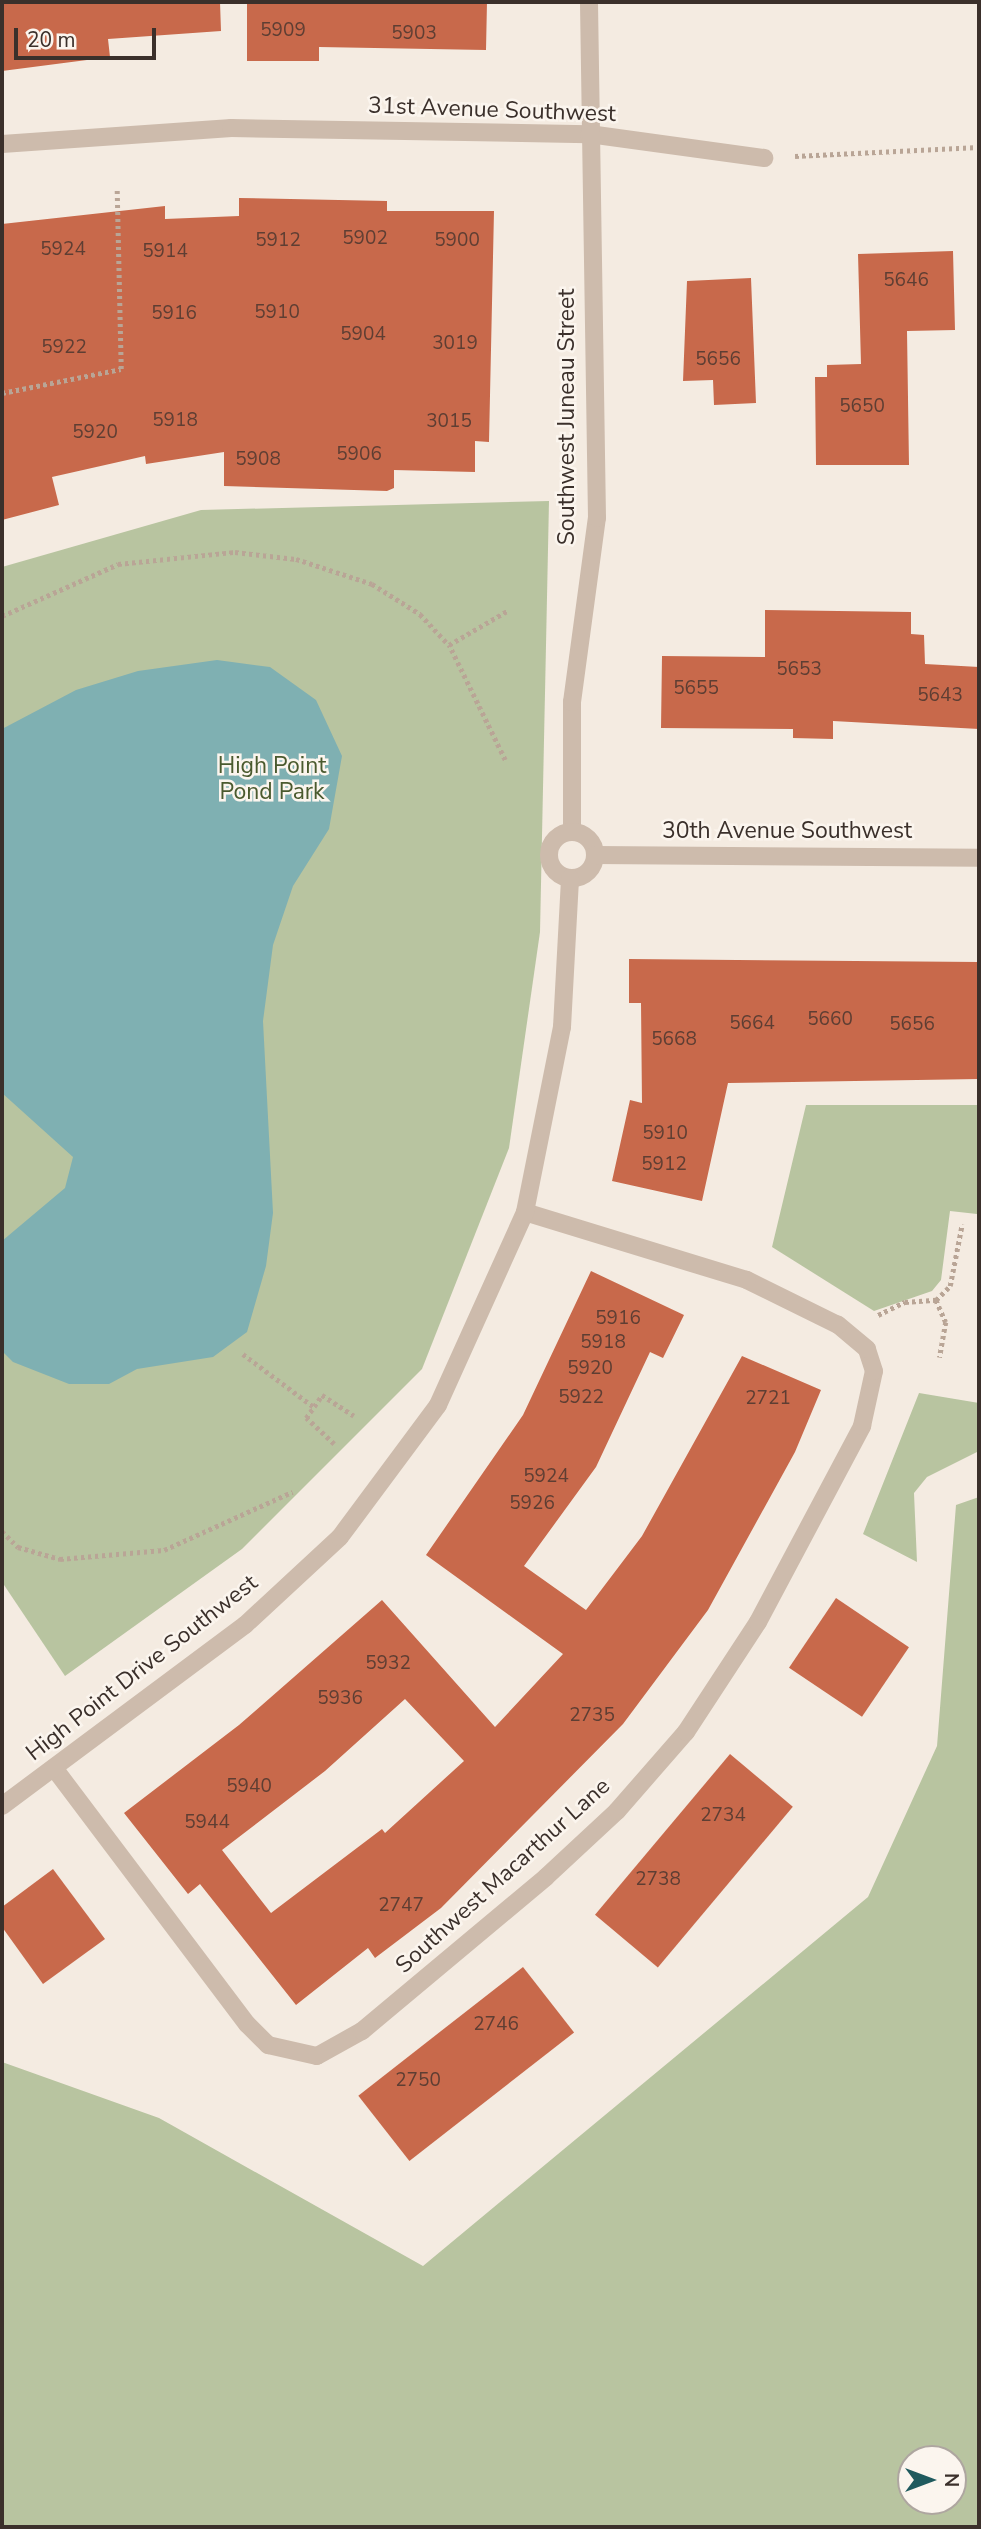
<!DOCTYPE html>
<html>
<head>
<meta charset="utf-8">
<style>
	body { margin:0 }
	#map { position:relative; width:981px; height:2529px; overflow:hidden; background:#f4ebe1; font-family:"Nunito Sans",sans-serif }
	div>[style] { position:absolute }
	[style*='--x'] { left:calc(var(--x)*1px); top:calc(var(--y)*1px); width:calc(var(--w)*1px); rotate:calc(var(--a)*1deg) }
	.green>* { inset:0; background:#b8c4a0 }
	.water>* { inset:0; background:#7fb0b2 }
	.building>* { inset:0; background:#c8694b; transform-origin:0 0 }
	.path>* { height:4.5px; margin-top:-2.25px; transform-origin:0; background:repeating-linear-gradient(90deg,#b9a596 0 3.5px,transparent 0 7px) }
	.minor>* { height:18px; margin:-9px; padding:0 9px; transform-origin:9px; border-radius:9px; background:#cdbbac }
	.minor>.ring { margin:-9px; padding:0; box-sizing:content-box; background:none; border:18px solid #cdbbac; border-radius:50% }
	span { translate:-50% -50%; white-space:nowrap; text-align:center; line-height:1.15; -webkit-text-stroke:5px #fbf5ee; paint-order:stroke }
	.number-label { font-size:19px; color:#5e3e33 }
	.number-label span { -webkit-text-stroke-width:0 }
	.street-label { font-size:23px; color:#3b302b }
	.park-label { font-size:23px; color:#4a5a2e }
	.frame { position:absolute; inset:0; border:4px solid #3b302b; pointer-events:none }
	.north { position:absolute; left:897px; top:2445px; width:70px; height:70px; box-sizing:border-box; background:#fbf5ee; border:2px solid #aea6a0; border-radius:50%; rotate:90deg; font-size:19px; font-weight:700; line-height:28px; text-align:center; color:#3b302b }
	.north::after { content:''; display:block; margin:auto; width:24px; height:32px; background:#1f5a5e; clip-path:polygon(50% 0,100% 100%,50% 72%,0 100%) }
	.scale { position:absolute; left:14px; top:28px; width:142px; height:32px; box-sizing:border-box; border:4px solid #3b302b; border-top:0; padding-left:9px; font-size:21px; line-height:24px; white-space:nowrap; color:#3b302b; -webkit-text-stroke:5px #fbf5ee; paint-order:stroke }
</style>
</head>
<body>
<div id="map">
	<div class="green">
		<div style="clip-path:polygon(549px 501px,540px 932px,509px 1148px,422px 1369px,242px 1549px,65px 1676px,2px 1582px,2px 567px,201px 510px)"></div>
		<div style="clip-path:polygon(806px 1105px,979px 1105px,977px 1214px,950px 1211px,941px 1280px,932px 1291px,874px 1311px,772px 1247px)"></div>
		<div style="clip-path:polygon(919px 1393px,979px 1403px,979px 1451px,927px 1477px,914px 1493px,917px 1562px,863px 1534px)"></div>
		<div style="clip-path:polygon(evenodd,979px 1497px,979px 2527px,2px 2527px,2px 2062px,159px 2118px,423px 2266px,868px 1897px,937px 1746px,956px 1505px,979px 1497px,911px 2459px,953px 2459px,953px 2501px,911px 2501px,911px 2459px)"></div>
	</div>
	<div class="water">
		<div style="clip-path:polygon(217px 660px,270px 667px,316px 700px,342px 756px,329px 829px,293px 886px,273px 945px,263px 1021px,273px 1213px,266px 1266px,247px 1332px,213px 1357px,137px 1369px,109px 1384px,69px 1384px,13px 1362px,2px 1351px,2px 1241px,65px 1188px,73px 1157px,2px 1093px,2px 729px,76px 690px,138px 671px)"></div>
	</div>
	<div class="building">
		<div style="clip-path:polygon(2px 2px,220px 2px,221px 31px,108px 39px,110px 57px,2px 71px)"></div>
		<div style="clip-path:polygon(247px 2px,487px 2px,486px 50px,319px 47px,319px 61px,247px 61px)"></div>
		<div style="clip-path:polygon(239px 198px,387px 201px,387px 211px,494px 211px,489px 442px,475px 441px,475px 472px,394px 470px,394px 488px,387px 491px,224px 486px,224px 452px,146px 464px,145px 456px,52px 477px,59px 505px,2px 520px,2px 224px,165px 206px,165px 219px,239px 216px)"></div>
		<div style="clip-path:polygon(953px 251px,955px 330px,907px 331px,909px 465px,816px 465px,815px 377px,827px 377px,827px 365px,861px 364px,858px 254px)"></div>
		<div style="clip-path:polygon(751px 278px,756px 403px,714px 405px,713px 380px,683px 381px,687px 281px)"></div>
		<div style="clip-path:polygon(765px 610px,911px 612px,911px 634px,924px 635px,925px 664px,979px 667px,979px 729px,833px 721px,833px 739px,793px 738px,793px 729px,661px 728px,662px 656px,765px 657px)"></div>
		<div style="clip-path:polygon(629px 959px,979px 962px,979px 1079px,728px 1083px,702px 1201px,612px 1181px,630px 1100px,642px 1103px,641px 1003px,629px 1003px)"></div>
		<div style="clip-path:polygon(evenodd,591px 1271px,684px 1315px,663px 1358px,650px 1352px,596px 1467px,524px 1566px,586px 1610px,642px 1536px,742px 1356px,821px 1390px,795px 1452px,708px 1610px,623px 1724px,441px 1908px,375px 1958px,368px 1948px,296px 2005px,200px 1884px,188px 1894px,124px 1813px,239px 1725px,382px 1600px,495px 1727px,563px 1654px,426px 1555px,523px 1415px,591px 1271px,405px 1699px,464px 1761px,385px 1833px,382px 1829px,271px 1913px,222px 1850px,325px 1771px,405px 1699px)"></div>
		<div style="left:836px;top:1598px;width:88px;height:84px;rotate:34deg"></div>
		<div style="left:730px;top:1754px;width:82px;height:210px;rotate:40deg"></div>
		<div style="clip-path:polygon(53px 1869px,105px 1939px,43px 1984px,2px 1927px,2px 1907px)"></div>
		<div style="left:523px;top:1967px;width:83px;height:209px;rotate:52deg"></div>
	</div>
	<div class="path">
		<div style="--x:795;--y:156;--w:184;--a:-2.8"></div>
		<div style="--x:2;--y:393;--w:121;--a:-11.4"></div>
		<div style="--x:121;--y:369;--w:179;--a:-91.3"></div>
		<div style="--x:2;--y:616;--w:127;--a:-24.1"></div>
		<div style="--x:118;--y:564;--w:118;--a:-5.9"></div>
		<div style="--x:235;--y:552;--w:61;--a:6.5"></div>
		<div style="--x:296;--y:559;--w:80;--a:18.2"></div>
		<div style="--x:372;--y:584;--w:57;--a:32"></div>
		<div style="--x:420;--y:614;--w:42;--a:46.9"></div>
		<div style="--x:505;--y:760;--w:128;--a:-116"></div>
		<div style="--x:449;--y:645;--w:67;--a:-30.4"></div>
		<div style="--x:936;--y:1300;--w:20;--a:-45"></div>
		<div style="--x:950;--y:1286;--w:63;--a:-79"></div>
		<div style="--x:878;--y:1315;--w:30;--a:-26"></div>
		<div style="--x:905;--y:1302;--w:31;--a:-4"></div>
		<div style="--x:936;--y:1300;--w:24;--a:66"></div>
		<div style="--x:946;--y:1322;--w:36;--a:100"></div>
		<div style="--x:243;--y:1354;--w:89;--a:36.7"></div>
		<div style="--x:334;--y:1444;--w:38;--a:-137"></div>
		<div style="--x:306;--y:1418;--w:28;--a:-55"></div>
		<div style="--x:322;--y:1395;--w:38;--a:33"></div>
		<div style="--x:2;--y:1531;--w:23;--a:45"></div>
		<div style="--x:18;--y:1547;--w:44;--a:15.9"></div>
		<div style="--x:60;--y:1559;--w:104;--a:-4.9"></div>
		<div style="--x:164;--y:1550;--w:141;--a:-24.4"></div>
	</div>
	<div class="minor">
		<div style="--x:2;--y:144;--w:230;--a:-4"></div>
		<div style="--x:231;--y:128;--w:358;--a:1"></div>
		<div style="--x:589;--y:134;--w:177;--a:7.8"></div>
		<div style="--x:572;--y:831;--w:129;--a:-90"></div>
		<div style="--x:572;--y:702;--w:186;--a:-82.3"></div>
		<div style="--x:597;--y:518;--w:516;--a:-90.89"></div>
		<div class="ring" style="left:549px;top:832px;width:28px;height:28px"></div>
		<div style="--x:595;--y:855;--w:384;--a:0.4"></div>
		<div style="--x:54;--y:1768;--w:321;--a:53"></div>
		<div style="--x:247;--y:2024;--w:30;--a:45"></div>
		<div style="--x:268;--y:2045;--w:50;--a:12.7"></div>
		<div style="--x:317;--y:2056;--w:51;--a:-29.1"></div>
		<div style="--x:362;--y:2031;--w:240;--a:-39.9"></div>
		<div style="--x:546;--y:1877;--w:97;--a:-42.9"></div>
		<div style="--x:617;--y:1811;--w:105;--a:-48.9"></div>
		<div style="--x:686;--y:1732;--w:131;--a:-56.8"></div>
		<div style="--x:758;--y:1622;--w:222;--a:-62"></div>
		<div style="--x:862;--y:1426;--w:56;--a:-77.7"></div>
		<div style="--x:874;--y:1371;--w:23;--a:-108"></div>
		<div style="--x:867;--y:1349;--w:38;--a:-140"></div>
		<div style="--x:838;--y:1325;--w:102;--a:-153.7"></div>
		<div style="--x:747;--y:1280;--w:232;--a:-163"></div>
		<div style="--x:2;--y:1806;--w:303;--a:-36.7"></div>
		<div style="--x:245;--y:1625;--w:129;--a:-42.8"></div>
		<div style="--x:340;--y:1537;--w:164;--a:-53.4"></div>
		<div style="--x:438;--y:1405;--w:212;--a:-65.7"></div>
		<div style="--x:525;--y:1212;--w:189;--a:-78.7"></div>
		<div style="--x:562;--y:1027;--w:149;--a:-86.9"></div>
	</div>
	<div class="number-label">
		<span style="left:283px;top:31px">5909</span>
		<span style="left:414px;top:34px">5903</span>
		<span style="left:365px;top:239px">5902</span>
		<span style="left:278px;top:241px">5912</span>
		<span style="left:457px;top:241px">5900</span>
		<span style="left:63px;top:250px">5924</span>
		<span style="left:165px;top:252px">5914</span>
		<span style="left:906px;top:281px">5646</span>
		<span style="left:277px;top:313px">5910</span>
		<span style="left:174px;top:314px">5916</span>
		<span style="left:363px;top:335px">5904</span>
		<span style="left:455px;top:344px">3019</span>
		<span style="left:64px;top:348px">5922</span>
		<span style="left:718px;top:360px">5656</span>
		<span style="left:862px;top:407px">5650</span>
		<span style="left:175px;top:421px">5918</span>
		<span style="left:449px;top:422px">3015</span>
		<span style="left:95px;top:433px">5920</span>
		<span style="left:359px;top:455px">5906</span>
		<span style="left:258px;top:460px">5908</span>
		<span style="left:799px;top:670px">5653</span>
		<span style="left:696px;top:689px">5655</span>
		<span style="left:940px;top:696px">5643</span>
		<span style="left:830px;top:1020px">5660</span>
		<span style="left:752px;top:1024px">5664</span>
		<span style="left:912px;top:1025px">5656</span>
		<span style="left:674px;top:1040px">5668</span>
		<span style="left:665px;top:1134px">5910</span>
		<span style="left:664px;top:1165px">5912</span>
		<span style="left:618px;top:1319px">5916</span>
		<span style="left:603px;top:1343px">5918</span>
		<span style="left:590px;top:1369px">5920</span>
		<span style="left:581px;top:1398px">5922</span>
		<span style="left:768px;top:1399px">2721</span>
		<span style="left:546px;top:1477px">5924</span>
		<span style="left:532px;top:1504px">5926</span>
		<span style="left:388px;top:1664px">5932</span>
		<span style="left:340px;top:1699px">5936</span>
		<span style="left:592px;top:1716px">2735</span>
		<span style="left:249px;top:1787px">5940</span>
		<span style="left:723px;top:1816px">2734</span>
		<span style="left:207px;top:1823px">5944</span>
		<span style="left:658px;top:1880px">2738</span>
		<span style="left:401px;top:1906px">2747</span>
		<span style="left:496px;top:2025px">2746</span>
		<span style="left:418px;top:2081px">2750</span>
	</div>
	<div class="street-label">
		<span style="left:492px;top:110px;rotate:2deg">31st Avenue Southwest</span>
		<span style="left:567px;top:417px;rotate:-90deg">Southwest Juneau Street</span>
		<span style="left:787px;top:831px">30th Avenue Southwest</span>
		<span style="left:142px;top:1668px;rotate:-38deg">High Point Drive Southwest</span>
		<span style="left:503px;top:1876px;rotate:-42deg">Southwest Macarthur Lane</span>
	</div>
	<div class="park-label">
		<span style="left:272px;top:779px">High Point<br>Pond Park</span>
	</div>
	<div class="frame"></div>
	<div class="north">N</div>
	<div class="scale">20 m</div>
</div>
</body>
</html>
